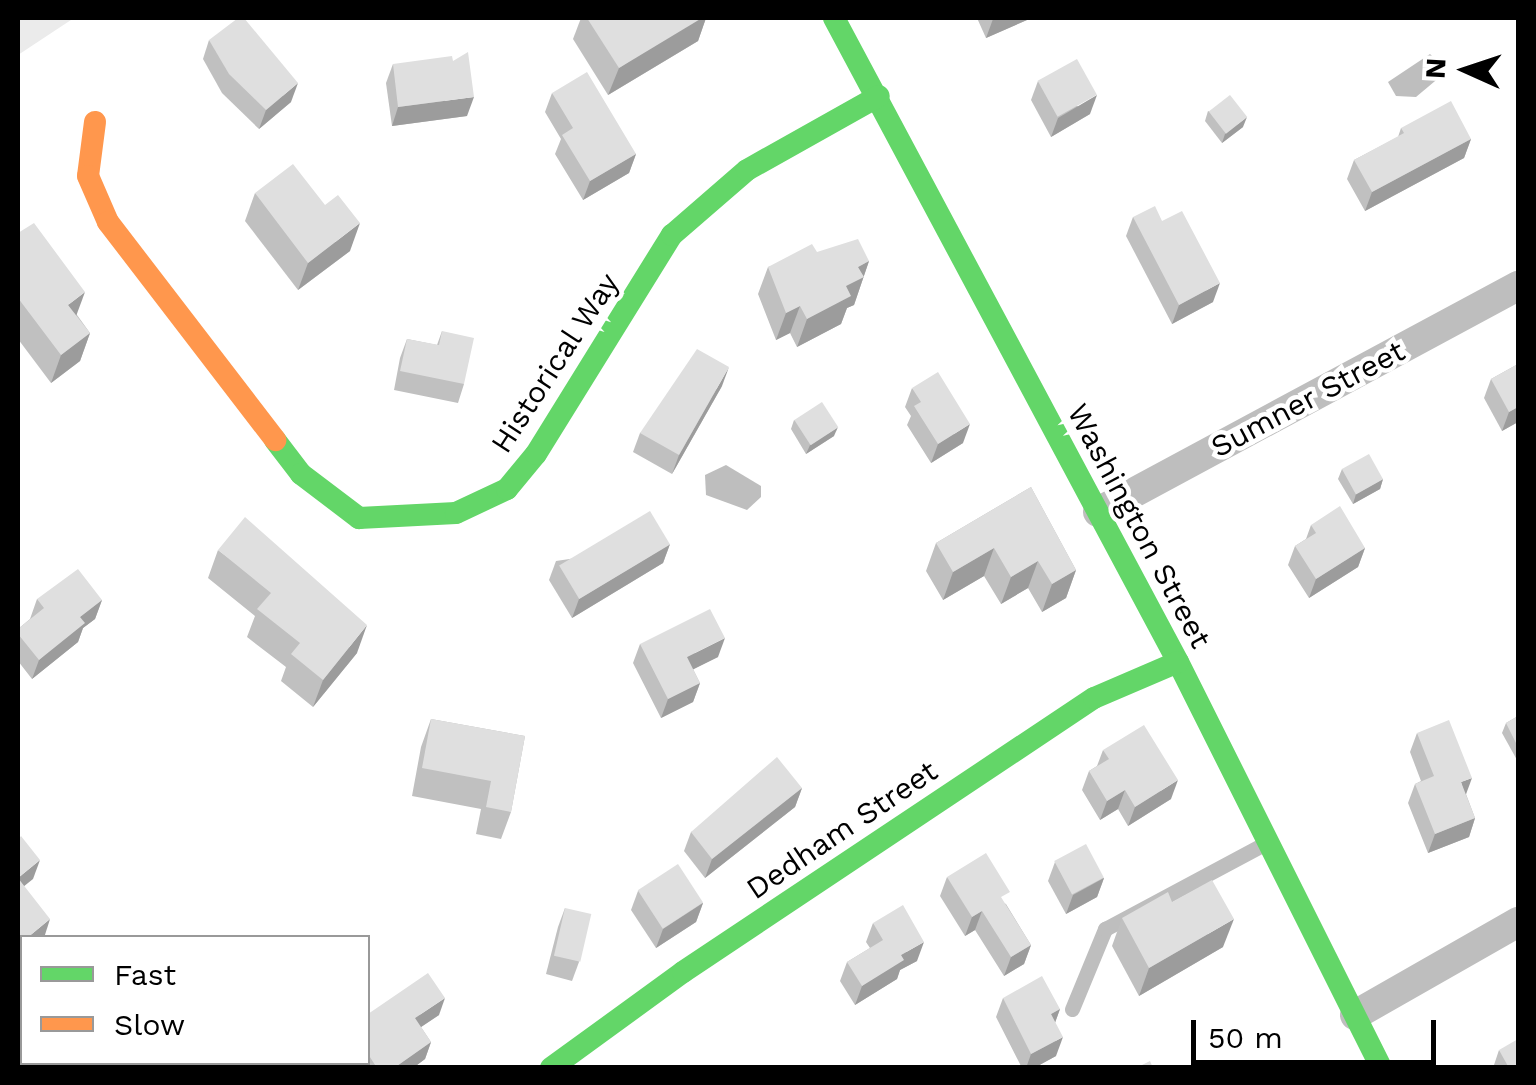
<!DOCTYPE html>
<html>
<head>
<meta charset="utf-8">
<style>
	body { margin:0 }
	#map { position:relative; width:1536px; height:1085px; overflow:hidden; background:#fff; font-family:"Work Sans",sans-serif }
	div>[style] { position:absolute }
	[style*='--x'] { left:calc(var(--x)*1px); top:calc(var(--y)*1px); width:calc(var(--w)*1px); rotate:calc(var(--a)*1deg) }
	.green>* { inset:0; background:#ebebeb }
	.water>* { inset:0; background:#bebebe }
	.lane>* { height:15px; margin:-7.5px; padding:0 7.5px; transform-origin:7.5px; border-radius:7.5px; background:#bebebe }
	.street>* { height:30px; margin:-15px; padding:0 15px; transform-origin:15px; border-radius:15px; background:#bebebe }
	.fast>* { height:22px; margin:-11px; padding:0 11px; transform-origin:11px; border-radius:11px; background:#63d668 }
	.slow>* { height:22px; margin:-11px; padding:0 11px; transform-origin:11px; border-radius:11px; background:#ff974d }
	.wall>* { inset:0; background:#c0c0c0 }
	.shaded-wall>* { inset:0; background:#9c9c9c }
	.building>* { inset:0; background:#dfdfdf; transform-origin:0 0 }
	span { translate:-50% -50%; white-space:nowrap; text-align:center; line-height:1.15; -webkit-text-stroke:9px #fff; paint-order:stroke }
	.street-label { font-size:30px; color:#000 }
	.frame { position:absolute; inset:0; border:20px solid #000; pointer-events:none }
	.legend { position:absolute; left:20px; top:935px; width:350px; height:130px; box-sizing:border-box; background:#fff; border:2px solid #999; margin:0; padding:12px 18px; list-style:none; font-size:30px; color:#000 }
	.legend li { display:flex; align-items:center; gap:20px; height:50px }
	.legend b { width:50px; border:2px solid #999 }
	.north { position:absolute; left:1416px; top:20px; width:100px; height:100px; -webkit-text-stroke:8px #fff; paint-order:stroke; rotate:273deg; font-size:28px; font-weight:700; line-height:40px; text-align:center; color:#000 }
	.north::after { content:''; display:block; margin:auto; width:35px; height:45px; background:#000; clip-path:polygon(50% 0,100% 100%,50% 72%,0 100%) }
	.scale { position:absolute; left:1191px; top:1020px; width:245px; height:45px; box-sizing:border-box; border:5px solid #000; border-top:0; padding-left:12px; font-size:30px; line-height:35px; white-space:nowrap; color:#000; -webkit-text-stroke:8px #fff; paint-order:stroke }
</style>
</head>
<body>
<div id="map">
	<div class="green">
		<div style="clip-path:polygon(18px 18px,74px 18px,18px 55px)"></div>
	</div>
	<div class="water">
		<div style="clip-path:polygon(1430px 54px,1447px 71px,1416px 97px,1396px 96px,1388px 82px)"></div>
		<div style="clip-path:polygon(726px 465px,761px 486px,761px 497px,747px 510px,706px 495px,705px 475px)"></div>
	</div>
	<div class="lane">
		<div style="--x:1072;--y:1009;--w:87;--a:-67.6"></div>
		<div style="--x:1105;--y:929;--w:180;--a:-28.1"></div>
	</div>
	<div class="street">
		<div style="--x:1098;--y:512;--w:477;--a:-28.3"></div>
		<div style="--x:1355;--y:1015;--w:188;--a:-29.7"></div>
	</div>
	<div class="fast">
		<div style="--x:834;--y:18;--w:730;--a:61.89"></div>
		<div style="--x:1178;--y:662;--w:454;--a:63.4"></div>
		<div style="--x:275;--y:440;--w:43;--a:52.6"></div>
		<div style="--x:301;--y:474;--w:73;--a:37.2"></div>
		<div style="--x:359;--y:518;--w:97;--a:-3"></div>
		<div style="--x:456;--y:513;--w:56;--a:-25.2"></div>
		<div style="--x:507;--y:489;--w:45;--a:-50.4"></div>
		<div style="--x:536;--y:454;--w:258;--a:-58.2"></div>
		<div style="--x:672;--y:235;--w:99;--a:-40.9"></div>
		<div style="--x:747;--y:170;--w:151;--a:-29.3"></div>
		<div style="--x:551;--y:1068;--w:163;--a:-36"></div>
		<div style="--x:683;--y:972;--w:494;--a:-33.7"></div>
		<div style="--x:1094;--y:698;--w:91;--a:-23.2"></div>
	</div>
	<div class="slow">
		<div style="--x:95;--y:122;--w:54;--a:97.4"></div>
		<div style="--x:88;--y:176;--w:50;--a:66.5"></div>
		<div style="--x:108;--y:222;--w:275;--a:52.5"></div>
	</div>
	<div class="wall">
		<div style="clip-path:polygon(581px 18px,706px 18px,698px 41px,608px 95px,573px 39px)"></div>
		<div style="clip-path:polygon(977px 18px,1028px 18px,1027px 20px,986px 38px)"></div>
		<div style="clip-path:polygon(209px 40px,291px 102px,259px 129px,222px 93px,203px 59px)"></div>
		<div style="clip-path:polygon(393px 64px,467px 116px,392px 126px,386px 83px)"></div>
		<div style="clip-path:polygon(1038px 81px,1090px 114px,1051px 137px,1031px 100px)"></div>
		<div style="clip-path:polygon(552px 93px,636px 154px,629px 173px,583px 200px,555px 154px,561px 139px,545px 112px)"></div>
		<div style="clip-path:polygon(1208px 111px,1243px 127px,1222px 143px,1205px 121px)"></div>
		<div style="clip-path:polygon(1401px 128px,1471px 139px,1464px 158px,1365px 211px,1347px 179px,1354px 160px,1398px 137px)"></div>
		<div style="clip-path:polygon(255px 193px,350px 251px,298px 290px,245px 221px)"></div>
		<div style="clip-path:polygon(1133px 217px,1162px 221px,1213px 302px,1172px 324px,1126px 236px)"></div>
		<div style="clip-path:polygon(18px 233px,90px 333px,80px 361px,51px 383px,18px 339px)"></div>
		<div style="clip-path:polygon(817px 252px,869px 261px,854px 305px,847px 308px,841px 324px,797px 347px,790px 333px,776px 340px,758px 294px,768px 267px)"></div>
		<div style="clip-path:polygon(442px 331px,464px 384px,458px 403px,394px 390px,400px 358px,407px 339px,437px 345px)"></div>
		<div style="clip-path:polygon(1518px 364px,1518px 422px,1502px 431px,1484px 398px,1491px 379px)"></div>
		<div style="clip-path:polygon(722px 386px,672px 474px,633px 452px,640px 433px)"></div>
		<div style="clip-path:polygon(912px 388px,963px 443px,931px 463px,907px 425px,911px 416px,905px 407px)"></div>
		<div style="clip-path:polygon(794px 420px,834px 436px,806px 454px,791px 429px)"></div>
		<div style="clip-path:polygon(1342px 469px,1383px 479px,1380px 489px,1353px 504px,1338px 479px)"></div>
		<div style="clip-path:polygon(1031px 487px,1076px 570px,1066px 598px,1042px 612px,1028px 588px,1001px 604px,984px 576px,943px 600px,926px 571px,936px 543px)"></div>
		<div style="clip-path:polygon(1311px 525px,1365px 548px,1358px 567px,1309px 598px,1288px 565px,1295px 546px,1306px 539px)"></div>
		<div style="clip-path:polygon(670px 544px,663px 563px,572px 618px,549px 580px,556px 561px)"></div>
		<div style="clip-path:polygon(218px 550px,357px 653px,313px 707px,281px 681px,286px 667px,247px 637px,255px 616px,208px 578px)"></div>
		<div style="clip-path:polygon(37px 599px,102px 600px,95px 619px,83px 628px,78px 642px,32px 679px,18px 661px,18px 629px,30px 619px)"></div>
		<div style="clip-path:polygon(640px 644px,718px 657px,693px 669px,700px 683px,693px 702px,661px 718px,633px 663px)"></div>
		<div style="clip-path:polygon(1518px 716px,1518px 759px,1517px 760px,1502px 733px,1506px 723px)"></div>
		<div style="clip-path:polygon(431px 719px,525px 736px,511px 812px,501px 839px,476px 834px,481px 809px,412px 796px,421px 747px)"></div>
		<div style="clip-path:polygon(1417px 733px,1466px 794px,1475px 818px,1469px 837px,1428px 853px,1408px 803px,1415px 784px,1421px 781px,1410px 752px)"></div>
		<div style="clip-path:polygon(1103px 750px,1171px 799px,1128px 826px,1118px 809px,1100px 820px,1082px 790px,1089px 771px,1097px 766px)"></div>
		<div style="clip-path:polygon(802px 788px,795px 807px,705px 878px,684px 851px,691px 832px)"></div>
		<div style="clip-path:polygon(1055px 862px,1104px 878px,1097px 897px,1066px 914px,1048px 881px)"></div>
		<div style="clip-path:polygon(947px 877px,1006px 904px,1031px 945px,1024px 964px,1004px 976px,975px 930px,965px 936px,940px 896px)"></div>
		<div style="clip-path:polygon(638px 891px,703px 903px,696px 922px,656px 948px,631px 910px)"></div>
		<div style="clip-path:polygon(1172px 902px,1223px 947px,1139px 996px,1112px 946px,1122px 918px)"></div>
		<div style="clip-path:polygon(565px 908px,579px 962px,572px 981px,546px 974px,558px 927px)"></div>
		<div style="clip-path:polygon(873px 923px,917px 961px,900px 970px,897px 979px,855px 1005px,840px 981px,847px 962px,870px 948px,866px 942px)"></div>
		<div style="clip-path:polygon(1003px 998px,1060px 1009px,1055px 1023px,1056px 1056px,1034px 1068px,1022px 1068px,996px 1017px)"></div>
		<div style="clip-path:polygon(368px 1014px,439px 1015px,421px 1027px,431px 1042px,425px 1059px,413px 1068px,359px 1068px,355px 1062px,368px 1062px)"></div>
		<div style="clip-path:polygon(1499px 1050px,1518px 1068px,1493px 1068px)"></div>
	</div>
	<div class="shaded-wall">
		<div style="clip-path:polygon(695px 18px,706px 18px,698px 41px,608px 95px,619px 68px)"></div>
		<div style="clip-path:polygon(996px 18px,1028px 18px,1027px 20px,986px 38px,993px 19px)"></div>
		<div style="clip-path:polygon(298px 83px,291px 102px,259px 129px,266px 110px)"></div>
		<div style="clip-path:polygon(1097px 95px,1090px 114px,1051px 137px,1058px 118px)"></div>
		<div style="clip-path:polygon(474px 97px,467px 116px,392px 126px,398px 107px)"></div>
		<div style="clip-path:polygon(1247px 117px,1243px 127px,1222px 143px,1225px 134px)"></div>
		<div style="clip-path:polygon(1471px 139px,1464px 158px,1365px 211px,1372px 192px)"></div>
		<div style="clip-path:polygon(636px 154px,629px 173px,583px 200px,590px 181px)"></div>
		<div style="clip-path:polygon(360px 223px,350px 251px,298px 290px,308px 263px)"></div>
		<div style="clip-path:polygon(869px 261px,854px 305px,847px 308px,841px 324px,797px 347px,807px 319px,846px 286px,858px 267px)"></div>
		<div style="clip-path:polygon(1220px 283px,1213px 302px,1172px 324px,1179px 305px)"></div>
		<div style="clip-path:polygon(85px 292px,75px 319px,68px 305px)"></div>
		<div style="clip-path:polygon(800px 306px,790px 333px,776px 340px,786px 313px)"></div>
		<div style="clip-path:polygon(90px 333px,80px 361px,51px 383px,61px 355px)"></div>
		<div style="clip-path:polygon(729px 367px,722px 386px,672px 474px,679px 455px)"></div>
		<div style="clip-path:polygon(1518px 407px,1518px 422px,1502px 431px,1509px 412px)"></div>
		<div style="clip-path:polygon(970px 424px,963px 443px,931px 463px,938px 444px)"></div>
		<div style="clip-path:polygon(838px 427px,834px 436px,806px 454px,810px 445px)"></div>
		<div style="clip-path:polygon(1383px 479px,1380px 489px,1353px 504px,1356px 494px)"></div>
		<div style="clip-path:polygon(670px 544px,663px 563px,572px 618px,579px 599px)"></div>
		<div style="clip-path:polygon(994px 548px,984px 576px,943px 600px,953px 572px)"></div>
		<div style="clip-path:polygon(1365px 548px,1358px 567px,1309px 598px,1316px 579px)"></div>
		<div style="clip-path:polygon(1038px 561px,1028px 588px,1001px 604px,1011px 577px)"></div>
		<div style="clip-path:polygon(1076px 570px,1066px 598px,1042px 612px,1052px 584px)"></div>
		<div style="clip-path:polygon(102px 600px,95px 619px,83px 628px,78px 642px,32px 679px,39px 660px,80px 617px)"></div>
		<div style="clip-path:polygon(367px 625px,357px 653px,313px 707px,323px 680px)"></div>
		<div style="clip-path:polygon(725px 638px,718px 657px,680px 676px,687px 657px)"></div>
		<div style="clip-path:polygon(700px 683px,693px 702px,661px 718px,668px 699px)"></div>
		<div style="clip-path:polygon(1472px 778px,1465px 797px,1461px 782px)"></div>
		<div style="clip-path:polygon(1178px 780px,1171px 799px,1128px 826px,1135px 807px)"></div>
		<div style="clip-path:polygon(802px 788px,795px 807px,705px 878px,712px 859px)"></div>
		<div style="clip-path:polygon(1125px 790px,1118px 809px,1100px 820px,1107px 801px)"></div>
		<div style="clip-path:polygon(1475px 818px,1469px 837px,1428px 853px,1435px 834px)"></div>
		<div style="clip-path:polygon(40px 860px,33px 879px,18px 891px,18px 878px)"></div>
		<div style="clip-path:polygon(1104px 878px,1097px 897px,1066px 914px,1073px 895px)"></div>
		<div style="clip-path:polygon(703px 903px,696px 922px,656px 948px,663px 929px)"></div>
		<div style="clip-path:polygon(982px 911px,975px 930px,965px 936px,972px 917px)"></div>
		<div style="clip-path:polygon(50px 919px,44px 938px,27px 938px)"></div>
		<div style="clip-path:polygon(1234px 919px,1223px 947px,1139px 996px,1149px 968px)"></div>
		<div style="clip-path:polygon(22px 941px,22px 955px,18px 959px,18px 947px)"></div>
		<div style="clip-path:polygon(924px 942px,917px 961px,900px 970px,897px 979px,855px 1005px,862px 986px,901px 955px)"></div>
		<div style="clip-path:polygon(1031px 945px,1024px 964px,1004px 976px,1011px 957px)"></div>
		<div style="clip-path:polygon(445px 998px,439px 1015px,409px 1035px,415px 1018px)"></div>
		<div style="clip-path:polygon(1060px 1009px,1053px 1028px,1051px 1014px)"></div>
		<div style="clip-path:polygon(1063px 1037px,1056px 1056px,1034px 1068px,1026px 1068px,1031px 1054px)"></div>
		<div style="clip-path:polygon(431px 1042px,425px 1059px,413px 1068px,394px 1068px)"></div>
	</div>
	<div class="building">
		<div style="clip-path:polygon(238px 18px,244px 18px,298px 83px,266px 110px,229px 74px,209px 40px)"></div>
		<div style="clip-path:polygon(587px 18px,702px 18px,619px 68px)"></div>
		<div style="clip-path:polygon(468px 52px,474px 97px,398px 107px,393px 64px,452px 56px,453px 61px)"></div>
		<div style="left:1077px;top:59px;width:41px;height:45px;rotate:61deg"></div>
		<div style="clip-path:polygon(587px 72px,636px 154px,590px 181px,562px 135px,573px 128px,552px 93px)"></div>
		<div style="left:1230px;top:95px;width:28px;height:27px;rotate:52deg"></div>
		<div style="clip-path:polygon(1451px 101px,1471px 139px,1372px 192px,1354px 160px,1404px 133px,1401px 128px)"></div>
		<div style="clip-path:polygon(293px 164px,325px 205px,338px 195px,360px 223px,308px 263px,255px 193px)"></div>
		<div style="clip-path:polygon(1155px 206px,1162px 221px,1182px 211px,1220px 283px,1179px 305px,1133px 217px)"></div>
		<div style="clip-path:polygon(34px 223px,85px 292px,68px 305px,90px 333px,61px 355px,18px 298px,18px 233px)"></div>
		<div style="clip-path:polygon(858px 239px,869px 261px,858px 267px,864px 277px,846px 286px,851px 296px,807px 319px,800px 306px,786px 313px,768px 267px,812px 244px,817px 252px)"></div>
		<div style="clip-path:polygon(442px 331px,474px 338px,464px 384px,400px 371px,407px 339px,439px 345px)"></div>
		<div style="clip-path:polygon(697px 349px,729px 367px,679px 455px,640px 433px)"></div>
		<div style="clip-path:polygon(1518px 364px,1518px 407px,1509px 412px,1491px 379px)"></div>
		<div style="clip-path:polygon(938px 372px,970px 424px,938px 444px,914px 406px,921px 402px,912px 388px)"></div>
		<div style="left:822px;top:402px;width:30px;height:33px;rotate:57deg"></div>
		<div style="left:1369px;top:454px;width:29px;height:31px;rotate:61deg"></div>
		<div style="clip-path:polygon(1031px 487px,1076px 570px,1052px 584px,1038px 561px,1011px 577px,994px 548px,953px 572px,936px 543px)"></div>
		<div style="clip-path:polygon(1340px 506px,1365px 548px,1316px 579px,1295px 546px,1316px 533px,1311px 525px)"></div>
		<div style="left:650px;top:511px;width:39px;height:106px;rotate:59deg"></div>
		<div style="clip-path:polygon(245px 517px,367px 625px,323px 680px,291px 654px,300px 643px,257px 609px,271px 593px,218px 550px)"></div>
		<div style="clip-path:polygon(78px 569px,102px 600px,80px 617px,85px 623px,39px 660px,18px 634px,18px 629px,44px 608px,37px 599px)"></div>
		<div style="clip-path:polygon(710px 609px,725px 638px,687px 657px,700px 683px,668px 699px,640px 644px)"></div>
		<div style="clip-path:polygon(1518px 716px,1518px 747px,1506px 723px)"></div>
		<div style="clip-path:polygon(431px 719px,525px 736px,511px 812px,486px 807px,491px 781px,422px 768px)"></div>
		<div style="clip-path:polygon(1449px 720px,1472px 778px,1461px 782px,1475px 818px,1435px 834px,1415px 784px,1434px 776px,1417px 733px)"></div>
		<div style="clip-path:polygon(1144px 725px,1178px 780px,1135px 807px,1125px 790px,1107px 801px,1089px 771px,1109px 759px,1103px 750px)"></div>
		<div style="clip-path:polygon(777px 757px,802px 788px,712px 859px,691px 832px)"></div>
		<div style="clip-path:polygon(21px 836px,40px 860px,18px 878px,18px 840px)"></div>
		<div style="left:1086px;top:844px;width:38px;height:36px;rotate:62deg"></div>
		<div style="clip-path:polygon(986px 853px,1010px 892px,1001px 897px,1031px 945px,1011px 957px,982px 911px,972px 917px,947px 877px)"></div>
		<div style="left:678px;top:864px;width:46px;height:48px;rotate:57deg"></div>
		<div style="clip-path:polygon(18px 878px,50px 919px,27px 938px,22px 938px,22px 941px,19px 944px)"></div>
		<div style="clip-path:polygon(1212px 880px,1234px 919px,1149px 968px,1122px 918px,1168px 892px,1172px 902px)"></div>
		<div style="clip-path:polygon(903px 905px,924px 942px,901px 955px,904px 960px,862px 986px,847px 962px,883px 940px,873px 923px)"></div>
		<div style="left:565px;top:908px;width:27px;height:49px;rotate:13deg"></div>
		<div style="clip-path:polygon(428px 973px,445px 998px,415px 1018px,431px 1042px,394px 1068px,377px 1068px,368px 1054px,368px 1014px)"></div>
		<div style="clip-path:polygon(1042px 976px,1060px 1009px,1051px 1014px,1063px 1037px,1031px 1054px,1003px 998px)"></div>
		<div style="clip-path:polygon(1518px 1039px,1518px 1068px,1509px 1068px,1499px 1050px)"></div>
		<div style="clip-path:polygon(1150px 1061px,1153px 1068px,1136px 1068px)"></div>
		<div style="clip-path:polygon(266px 1062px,277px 1062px,280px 1068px,258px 1068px)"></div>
	</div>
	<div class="street-label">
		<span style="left:555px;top:363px;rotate:-57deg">Historical Way</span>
		<span style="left:1308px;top:399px;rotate:-28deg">Sumner Street</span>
		<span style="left:1139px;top:526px;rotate:62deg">Washington Street</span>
		<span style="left:842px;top:830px;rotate:-34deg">Dedham Street</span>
	</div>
	<div class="frame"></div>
	<ul class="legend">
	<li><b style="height:12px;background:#63d668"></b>Fast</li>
	<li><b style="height:12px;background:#ff974d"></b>Slow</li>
	</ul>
	<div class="north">N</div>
	<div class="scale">50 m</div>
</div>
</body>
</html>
